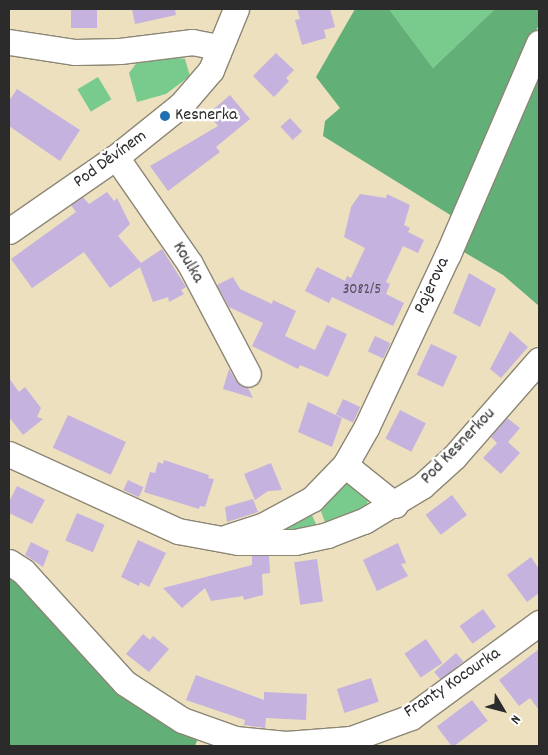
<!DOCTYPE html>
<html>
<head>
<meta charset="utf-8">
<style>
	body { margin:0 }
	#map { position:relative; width:548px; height:755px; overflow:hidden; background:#ede0bf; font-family:Dekko,sans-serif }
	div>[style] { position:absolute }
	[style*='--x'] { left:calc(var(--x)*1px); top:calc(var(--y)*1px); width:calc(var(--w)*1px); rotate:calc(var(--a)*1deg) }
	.green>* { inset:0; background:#79cb8d; transform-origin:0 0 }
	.forest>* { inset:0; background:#62af78 }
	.building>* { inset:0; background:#c5b2de; transform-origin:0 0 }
	.roads { filter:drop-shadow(1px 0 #8c8675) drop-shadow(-1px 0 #8c8675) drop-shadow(0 1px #8c8675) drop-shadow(0 -1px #8c8675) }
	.minor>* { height:25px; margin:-12.5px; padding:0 12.5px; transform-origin:12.5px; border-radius:12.5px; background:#fff }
	.dots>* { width:14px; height:14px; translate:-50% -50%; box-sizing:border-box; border:2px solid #fff; border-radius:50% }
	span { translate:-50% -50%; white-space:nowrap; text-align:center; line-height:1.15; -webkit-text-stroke:5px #fff; paint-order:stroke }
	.number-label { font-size:15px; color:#524d58 }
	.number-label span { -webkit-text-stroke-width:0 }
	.poi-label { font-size:18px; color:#2b2b2b }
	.left { translate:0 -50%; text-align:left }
	.street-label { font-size:18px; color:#2b2b2b }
	.frame { position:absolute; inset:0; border:10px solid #2b2b2b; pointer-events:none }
	.north { position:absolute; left:478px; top:685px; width:50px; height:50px; -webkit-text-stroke:4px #fff; paint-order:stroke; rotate:127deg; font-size:14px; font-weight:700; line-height:20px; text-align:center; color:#2b2b2b }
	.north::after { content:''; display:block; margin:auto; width:18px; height:22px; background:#2b2b2b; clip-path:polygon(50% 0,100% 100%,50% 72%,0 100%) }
</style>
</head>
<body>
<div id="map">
	<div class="green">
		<div style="clip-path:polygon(389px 9px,495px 9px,433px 68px)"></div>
		<div style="clip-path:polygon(173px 57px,185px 59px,190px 76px,166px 94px,137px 102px,129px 73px,138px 61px)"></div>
		<div style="left:98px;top:77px;width:26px;height:24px;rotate:59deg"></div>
		<div style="clip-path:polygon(347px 479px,368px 497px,367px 507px,326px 525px,318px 503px)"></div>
		<div style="clip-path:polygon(309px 508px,318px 529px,269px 531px)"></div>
	</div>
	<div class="forest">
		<div style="clip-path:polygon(355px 9px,389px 9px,433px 68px,495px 9px,539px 9px,539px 24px,477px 169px,452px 216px,323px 136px,325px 121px,340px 108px,316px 77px)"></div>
		<div style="clip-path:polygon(539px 59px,539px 306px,503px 275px,457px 248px)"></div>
		<div style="clip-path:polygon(9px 572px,199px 735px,195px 746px,9px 746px)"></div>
	</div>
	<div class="building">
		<div style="left:71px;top:9px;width:26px;height:19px"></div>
		<div style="clip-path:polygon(132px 9px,175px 9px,176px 15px,135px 24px)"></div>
		<div style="clip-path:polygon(297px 9px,330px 9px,335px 27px,324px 30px,326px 38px,302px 45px,295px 20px,300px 19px)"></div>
		<div style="clip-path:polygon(276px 53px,294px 70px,286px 78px,289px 81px,274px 97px,253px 76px)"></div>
		<div style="clip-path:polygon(17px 89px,80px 130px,60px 161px,9px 126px,9px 101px)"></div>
		<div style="clip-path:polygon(230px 95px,250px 119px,216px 147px,220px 152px,168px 191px,150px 166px,218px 126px,208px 114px)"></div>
		<div style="left:290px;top:118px;width:18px;height:13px;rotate:47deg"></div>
		<div style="clip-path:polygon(107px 192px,114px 201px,117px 198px,130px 224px,118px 236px,141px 263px,162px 249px,186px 287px,181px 290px,184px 294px,169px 302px,168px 297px,153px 302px,140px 267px,110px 288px,84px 252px,32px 288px,11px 259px,76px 212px,71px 205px,83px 197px,89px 204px)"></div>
		<div style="clip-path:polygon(360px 194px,386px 198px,387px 194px,410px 205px,404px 225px,410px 228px,408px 232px,424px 240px,418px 253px,403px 246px,386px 282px,390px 284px,386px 294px,404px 303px,393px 326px,332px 297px,329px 303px,305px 291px,317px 267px,345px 281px,347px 276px,351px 278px,365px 248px,344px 237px,351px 207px)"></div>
		<div style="clip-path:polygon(469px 273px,496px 289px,480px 327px,453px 313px)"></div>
		<div style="clip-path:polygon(233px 277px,240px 289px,272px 304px,273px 300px,296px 311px,285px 336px,315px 350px,327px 325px,347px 334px,328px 377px,300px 365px,298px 369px,252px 346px,263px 323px,229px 307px,217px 285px)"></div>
		<div style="clip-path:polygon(510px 331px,528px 347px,501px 378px,490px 369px)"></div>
		<div style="left:375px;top:336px;width:17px;height:17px;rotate:25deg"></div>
		<div style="left:431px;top:344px;width:29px;height:34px;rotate:25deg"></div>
		<div style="clip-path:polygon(229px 369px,236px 381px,248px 388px,253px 398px,223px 389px)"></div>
		<div style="clip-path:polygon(9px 378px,19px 392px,25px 387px,41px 408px,37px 417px,43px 419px,23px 435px,9px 417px)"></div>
		<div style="left:343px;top:399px;width:19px;height:17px;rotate:25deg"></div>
		<div style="clip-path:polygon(308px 402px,342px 418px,332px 447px,298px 432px)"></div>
		<div style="left:400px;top:410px;width:29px;height:32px;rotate:27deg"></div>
		<div style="left:68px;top:415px;width:64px;height:36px;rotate:25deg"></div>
		<div style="clip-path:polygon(507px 418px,520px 428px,508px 442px,520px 453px,501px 474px,483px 458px,497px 443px,491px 437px)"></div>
		<div style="clip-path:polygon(164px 460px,209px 475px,208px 478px,214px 479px,205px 507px,200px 506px,199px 509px,144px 492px,150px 472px,155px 473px,158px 462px,163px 464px)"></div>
		<div style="clip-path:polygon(271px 463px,282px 490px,268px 491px,255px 500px,244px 474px)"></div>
		<div style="left:128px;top:480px;width:17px;height:11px;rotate:25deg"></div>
		<div style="clip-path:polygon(17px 486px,45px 500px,32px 524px,9px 513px,9px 502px)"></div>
		<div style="left:452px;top:495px;width:25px;height:33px;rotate:53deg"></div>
		<div style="clip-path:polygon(253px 499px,258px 512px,227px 522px,225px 507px)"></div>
		<div style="left:77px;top:513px;width:30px;height:30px;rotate:23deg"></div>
		<div style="clip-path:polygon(138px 540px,166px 553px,149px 587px,140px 582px,139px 586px,121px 577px)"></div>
		<div style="clip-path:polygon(31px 542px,49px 551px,43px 567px,25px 555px)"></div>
		<div style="clip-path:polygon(398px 543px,406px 563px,401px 564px,408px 576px,377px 591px,363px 560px)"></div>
		<div style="clip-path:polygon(252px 556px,269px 556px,270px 573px,262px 574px,263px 595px,244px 600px,243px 596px,211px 601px,205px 588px,182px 608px,163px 588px,252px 565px)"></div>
		<div style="clip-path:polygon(531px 557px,539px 569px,539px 593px,527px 602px,507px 575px)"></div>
		<div style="left:317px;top:559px;width:43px;height:23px;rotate:82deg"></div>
		<div style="left:483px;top:609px;width:22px;height:29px;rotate:54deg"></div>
		<div style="clip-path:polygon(143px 634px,150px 640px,153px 636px,169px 649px,149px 672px,126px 654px)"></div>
		<div style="left:426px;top:639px;width:29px;height:26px;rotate:56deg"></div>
		<div style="clip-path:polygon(539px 649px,539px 710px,530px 698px,519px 706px,499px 680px)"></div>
		<div style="left:456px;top:653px;width:11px;height:29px;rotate:49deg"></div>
		<div style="clip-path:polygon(196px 675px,264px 700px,264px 692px,307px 694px,306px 720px,266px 718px,265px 728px,244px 725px,245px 720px,186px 700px)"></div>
		<div style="left:371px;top:678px;width:25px;height:36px;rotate:72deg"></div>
		<div style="left:472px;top:700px;width:26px;height:44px;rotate:53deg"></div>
	</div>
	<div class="roads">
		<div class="minor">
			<div style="--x:9;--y:42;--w:67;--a:8.6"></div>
			<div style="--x:75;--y:52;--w:45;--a:-1.3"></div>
			<div style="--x:120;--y:51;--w:73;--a:-7.1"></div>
			<div style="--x:192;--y:42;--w:20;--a:11"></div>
			<div style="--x:212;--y:46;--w:9;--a:49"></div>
			<div style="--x:116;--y:157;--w:130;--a:55.3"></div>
			<div style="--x:190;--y:264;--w:124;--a:62.2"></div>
			<div style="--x:9;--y:231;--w:130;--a:-34.7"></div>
			<div style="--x:116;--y:157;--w:83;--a:-38.7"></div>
			<div style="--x:181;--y:105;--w:46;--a:-49.4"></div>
			<div style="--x:211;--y:70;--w:66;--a:-67.7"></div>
			<div style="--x:9;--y:454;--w:186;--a:24.5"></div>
			<div style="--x:178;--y:531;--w:61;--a:10.4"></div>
			<div style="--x:238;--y:542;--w:57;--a:0"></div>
			<div style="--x:295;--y:542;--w:33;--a:-12"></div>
			<div style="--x:327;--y:535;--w:40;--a:-21"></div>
			<div style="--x:364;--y:521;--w:68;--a:-31.1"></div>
			<div style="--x:422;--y:486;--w:43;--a:-42.2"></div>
			<div style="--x:454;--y:457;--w:129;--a:-48.8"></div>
			<div style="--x:395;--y:505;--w:64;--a:-141.3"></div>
			<div style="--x:345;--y:465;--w:43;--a:-60.4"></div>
			<div style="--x:366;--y:428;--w:192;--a:-64.8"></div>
			<div style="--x:448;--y:254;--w:230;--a:-66.7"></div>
			<div style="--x:228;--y:537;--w:38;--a:-18"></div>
			<div style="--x:264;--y:525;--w:55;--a:-28.4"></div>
			<div style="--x:312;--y:499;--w:47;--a:-45.9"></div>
			<div style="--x:9;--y:562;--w:17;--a:33"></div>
			<div style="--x:23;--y:571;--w:151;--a:47.7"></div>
			<div style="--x:125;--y:683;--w:68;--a:33"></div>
			<div style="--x:182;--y:720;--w:56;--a:19.7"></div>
			<div style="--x:235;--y:739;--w:51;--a:5.6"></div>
			<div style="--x:286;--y:744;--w:65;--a:-4.4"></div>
			<div style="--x:351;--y:739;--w:64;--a:-20.1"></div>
			<div style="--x:411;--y:717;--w:159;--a:-36.3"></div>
		</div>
	</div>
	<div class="dots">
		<div style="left:165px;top:116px;background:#1f6fb2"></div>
	</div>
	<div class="number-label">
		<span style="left:362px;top:291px">3082/5</span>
	</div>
	<div class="poi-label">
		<span class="left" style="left:175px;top:116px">Kesnerka</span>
	</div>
	<div class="street-label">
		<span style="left:111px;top:160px;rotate:-36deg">Pod Děvínem</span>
		<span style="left:187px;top:263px;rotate:59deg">Koulka</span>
		<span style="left:433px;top:286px;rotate:-65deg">Pajerova</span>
		<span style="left:459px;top:447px;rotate:-46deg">Pod Kesnerkou</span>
		<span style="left:453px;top:684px;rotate:-34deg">Franty Kocourka</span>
	</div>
	<div class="frame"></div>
	<div class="north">N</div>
</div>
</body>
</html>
